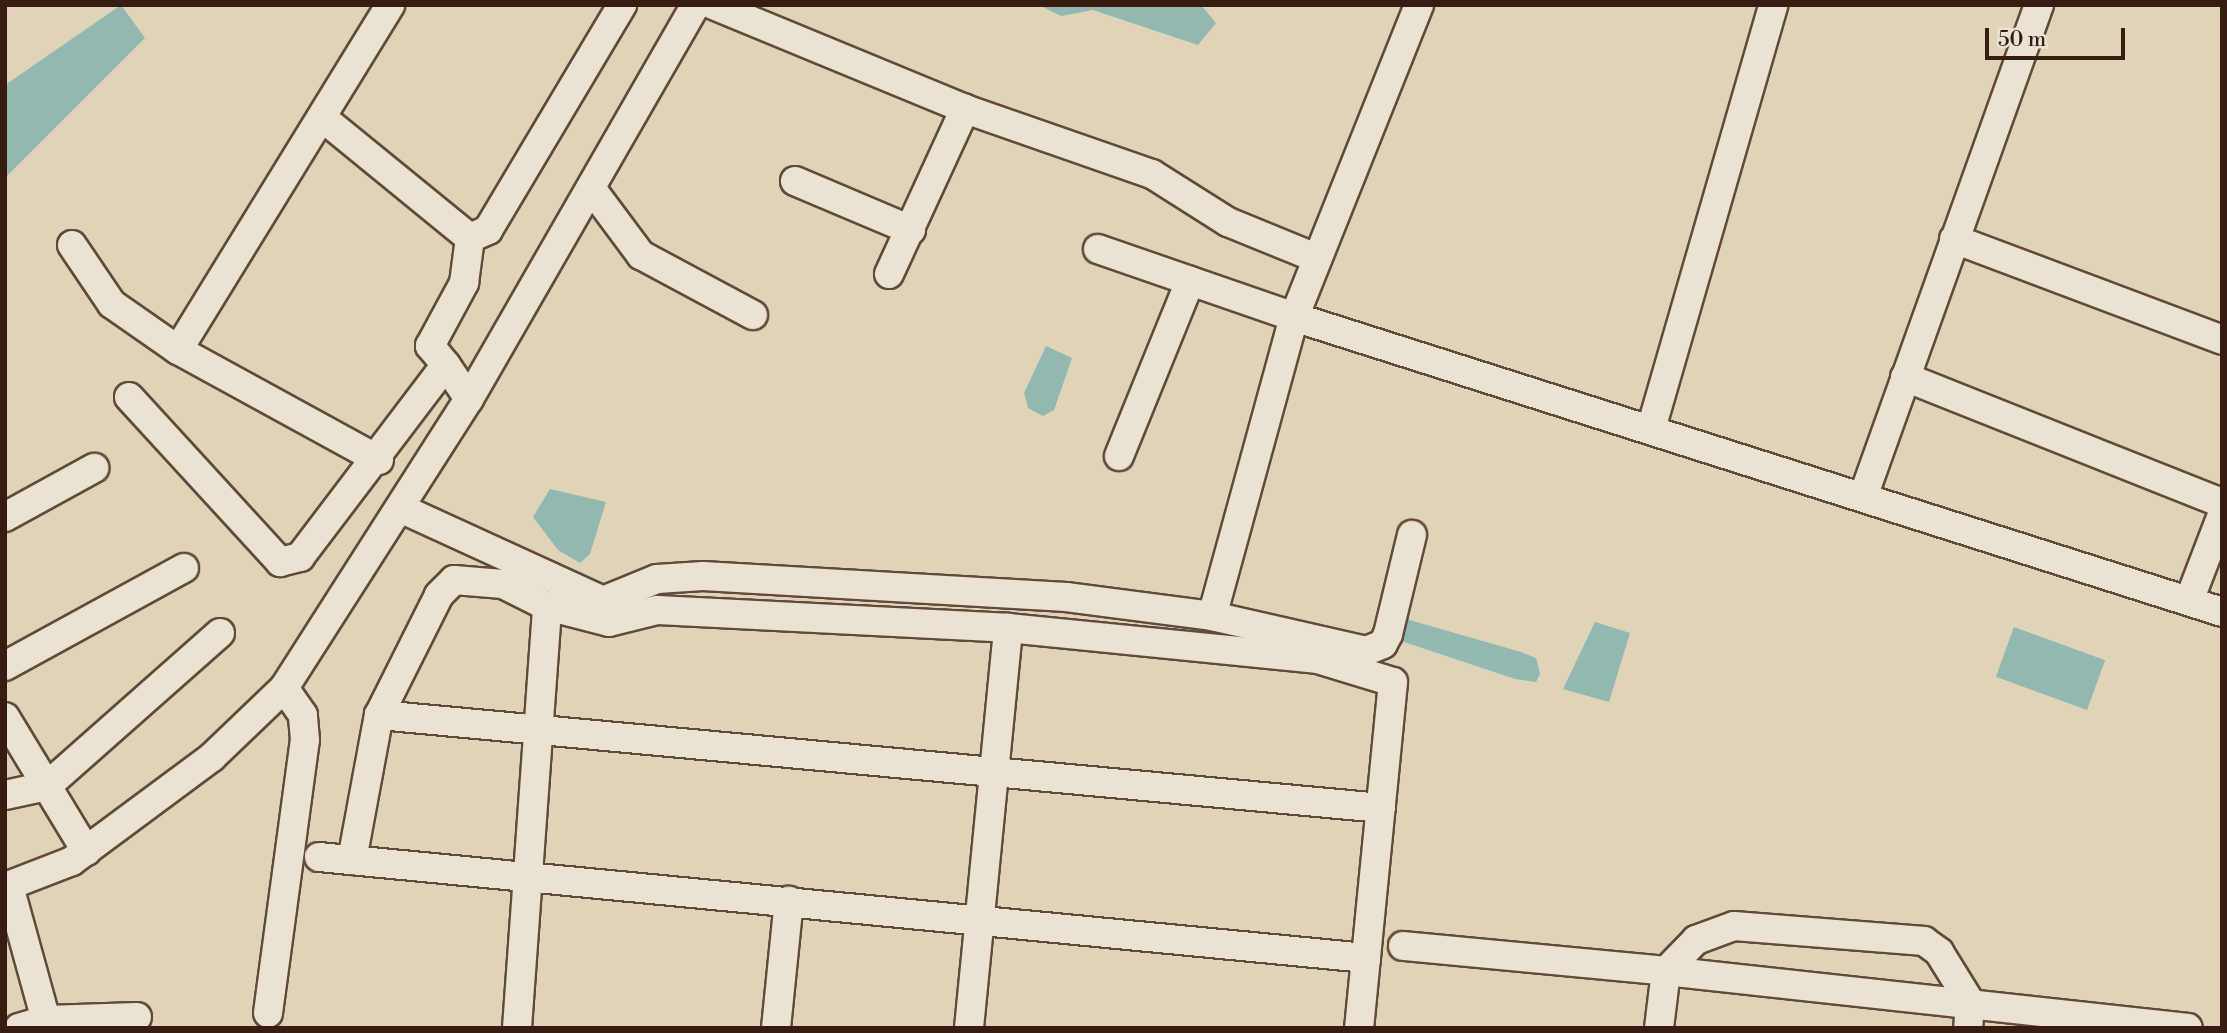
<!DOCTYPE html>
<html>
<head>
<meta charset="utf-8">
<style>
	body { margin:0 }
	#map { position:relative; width:2227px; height:1033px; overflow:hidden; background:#dfd4b8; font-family:"Libre Bodoni",serif }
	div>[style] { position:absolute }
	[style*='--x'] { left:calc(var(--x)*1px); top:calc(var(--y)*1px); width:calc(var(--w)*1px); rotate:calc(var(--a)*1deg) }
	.water>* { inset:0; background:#93b8b1; transform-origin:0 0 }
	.roads { filter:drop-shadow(2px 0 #614a3b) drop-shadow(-2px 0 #614a3b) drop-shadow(0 2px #614a3b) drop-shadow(0 -2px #614a3b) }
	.minor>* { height:28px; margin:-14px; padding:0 14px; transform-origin:14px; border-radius:14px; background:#eae3d1 }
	span { translate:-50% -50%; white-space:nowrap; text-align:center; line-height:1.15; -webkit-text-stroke:7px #eae3d1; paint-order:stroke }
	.frame { position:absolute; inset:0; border:7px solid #371c11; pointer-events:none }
	.scale { position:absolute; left:1985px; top:28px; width:140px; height:32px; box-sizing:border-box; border:4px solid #371c11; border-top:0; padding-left:9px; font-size:21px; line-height:24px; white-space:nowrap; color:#371c11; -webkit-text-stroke:5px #eae3d1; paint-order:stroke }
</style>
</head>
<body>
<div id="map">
	<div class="water">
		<div style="clip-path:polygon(121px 5px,145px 38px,5px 178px,5px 85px)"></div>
		<div style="clip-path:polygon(1039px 5px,1201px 5px,1216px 23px,1198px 45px,1093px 10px,1061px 16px)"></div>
		<div style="clip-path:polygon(1046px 346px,1072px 358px,1054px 410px,1043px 416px,1028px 408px,1024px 393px)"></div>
		<div style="clip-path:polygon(550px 489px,606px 502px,590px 554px,580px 563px,558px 550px,533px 517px)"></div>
		<div style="clip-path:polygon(1406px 619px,1521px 652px,1536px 658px,1540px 674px,1536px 682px,1515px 679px,1398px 640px,1396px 629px)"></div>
		<div style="clip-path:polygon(1595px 622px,1630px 633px,1609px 702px,1563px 689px)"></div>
		<div style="left:2014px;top:627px;width:97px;height:53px;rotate:20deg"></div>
	</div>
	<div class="roads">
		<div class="minor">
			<div style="--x:713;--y:5;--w:273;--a:22.4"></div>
			<div style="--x:965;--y:109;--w:198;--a:19.2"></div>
			<div style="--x:1152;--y:174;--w:90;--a:32.3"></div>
			<div style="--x:1228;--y:222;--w:95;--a:22.2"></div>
			<div style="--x:1419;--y:5;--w:336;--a:111.8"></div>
			<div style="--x:1294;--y:317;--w:974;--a:17.63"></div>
			<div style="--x:324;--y:119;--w:188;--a:39.2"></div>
			<div style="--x:470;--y:238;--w:20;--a:-24"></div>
			<div style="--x:488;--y:230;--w:262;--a:-59.2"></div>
			<div style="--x:795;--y:181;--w:126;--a:22.9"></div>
			<div style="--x:591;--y:188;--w:84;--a:53.3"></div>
			<div style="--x:641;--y:255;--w:127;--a:28.2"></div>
			<div style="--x:1954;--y:239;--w:286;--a:20.6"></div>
			<div style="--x:72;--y:245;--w:71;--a:55.9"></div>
			<div style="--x:112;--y:304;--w:80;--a:34.9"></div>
			<div style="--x:1098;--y:249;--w:207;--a:19.1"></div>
			<div style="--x:1294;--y:317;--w:310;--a:105.3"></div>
			<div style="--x:889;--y:274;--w:182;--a:-65.3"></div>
			<div style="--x:446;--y:365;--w:25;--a:-130"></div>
			<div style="--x:430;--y:346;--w:72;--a:-61.6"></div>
			<div style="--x:464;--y:283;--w:45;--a:-82.4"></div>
			<div style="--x:1905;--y:377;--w:341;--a:21.7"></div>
			<div style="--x:129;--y:397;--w:224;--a:47.5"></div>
			<div style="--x:280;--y:562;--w:21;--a:-14"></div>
			<div style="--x:300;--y:557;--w:241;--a:-52.8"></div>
			<div style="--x:446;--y:365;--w:41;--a:55.9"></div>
			<div style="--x:1651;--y:429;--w:441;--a:-73.9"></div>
			<div style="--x:1119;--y:456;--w:189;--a:-67.9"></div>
			<div style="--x:379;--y:460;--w:229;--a:-151.3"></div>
			<div style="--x:178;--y:350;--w:405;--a:-58.4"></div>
			<div style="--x:1863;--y:497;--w:523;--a:-70.32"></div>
			<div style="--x:400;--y:508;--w:223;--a:24.6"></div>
			<div style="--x:603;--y:601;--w:58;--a:-22.2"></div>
			<div style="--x:657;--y:579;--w:46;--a:-3.7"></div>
			<div style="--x:703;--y:576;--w:364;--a:3.3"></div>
			<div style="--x:1066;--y:597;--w:147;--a:7.4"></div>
			<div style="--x:1212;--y:616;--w:158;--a:12.8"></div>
			<div style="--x:1366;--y:651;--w:18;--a:-22"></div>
			<div style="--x:1383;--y:644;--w:11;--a:-63"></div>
			<div style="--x:1388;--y:634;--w:102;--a:-76.4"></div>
			<div style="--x:5;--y:517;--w:102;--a:-28.8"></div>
			<div style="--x:2189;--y:601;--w:92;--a:-69"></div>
			<div style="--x:5;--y:666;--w:204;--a:-28.7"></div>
			<div style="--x:379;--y:715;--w:1006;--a:5.3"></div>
			<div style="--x:5;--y:717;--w:157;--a:58.8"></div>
			<div style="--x:5;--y:795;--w:43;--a:-12.1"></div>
			<div style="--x:47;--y:786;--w:231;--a:-41.5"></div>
			<div style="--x:319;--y:857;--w:1052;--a:5.51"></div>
			<div style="--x:352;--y:860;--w:147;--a:-79.5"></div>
			<div style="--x:379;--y:715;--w:134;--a:-63.4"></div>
			<div style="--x:439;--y:595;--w:21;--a:-45"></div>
			<div style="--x:454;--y:580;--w:49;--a:4.7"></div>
			<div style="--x:503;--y:584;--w:49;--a:26.6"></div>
			<div style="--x:547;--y:606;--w:64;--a:14.5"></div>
			<div style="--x:609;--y:622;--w:49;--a:-14"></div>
			<div style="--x:657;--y:610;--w:351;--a:2.9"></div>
			<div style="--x:1008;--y:628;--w:312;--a:5.7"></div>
			<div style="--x:1318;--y:659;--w:78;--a:17"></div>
			<div style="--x:1393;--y:682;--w:348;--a:95.6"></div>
			<div style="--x:9;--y:886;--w:139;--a:74.6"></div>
			<div style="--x:46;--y:1020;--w:91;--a:-1.9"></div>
			<div style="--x:5;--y:887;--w:72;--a:-21.2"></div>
			<div style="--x:72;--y:861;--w:174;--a:-36.6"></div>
			<div style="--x:212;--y:757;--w:100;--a:-43.8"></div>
			<div style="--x:284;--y:688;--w:343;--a:-57.4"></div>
			<div style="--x:469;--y:399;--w:455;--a:-60.1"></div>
			<div style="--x:1403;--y:946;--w:264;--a:5.4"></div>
			<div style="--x:1666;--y:971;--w:57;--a:97"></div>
			<div style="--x:1666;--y:971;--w:525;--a:6.23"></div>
			<div style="--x:1666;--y:971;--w:43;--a:-45.9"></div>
			<div style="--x:1696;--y:940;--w:40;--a:-20.2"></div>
			<div style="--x:1734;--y:926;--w:191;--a:4.5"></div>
			<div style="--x:1924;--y:941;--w:19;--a:36"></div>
			<div style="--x:1939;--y:952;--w:59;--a:58.2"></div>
			<div style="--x:1970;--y:1002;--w:26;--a:94"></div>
			<div style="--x:268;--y:1013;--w:275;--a:-82.3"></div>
			<div style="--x:305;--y:740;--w:25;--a:-95"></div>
			<div style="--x:303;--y:715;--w:33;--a:-125"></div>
			<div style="--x:19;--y:1028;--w:28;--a:-17"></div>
			<div style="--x:517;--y:1028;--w:423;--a:-85.9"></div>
			<div style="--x:776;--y:1028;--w:128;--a:-84.2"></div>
			<div style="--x:969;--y:1028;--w:402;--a:-84.4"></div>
		</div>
	</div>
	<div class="frame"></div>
	<div class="scale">50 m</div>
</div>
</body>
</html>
